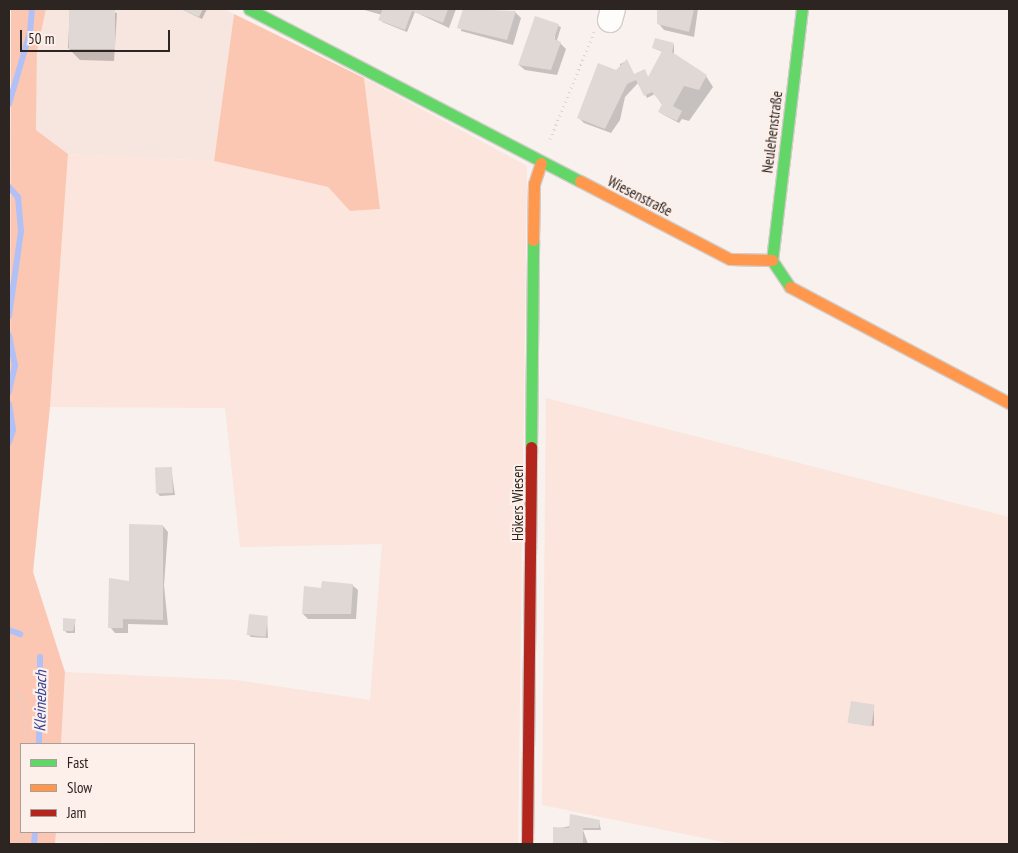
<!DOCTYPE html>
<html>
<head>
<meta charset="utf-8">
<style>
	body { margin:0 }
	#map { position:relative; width:1018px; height:853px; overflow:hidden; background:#f8f1ee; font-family:"PT Sans Narrow",sans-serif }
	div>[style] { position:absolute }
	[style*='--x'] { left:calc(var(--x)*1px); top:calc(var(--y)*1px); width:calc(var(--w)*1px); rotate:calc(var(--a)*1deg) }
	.built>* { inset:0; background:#f7e6df }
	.green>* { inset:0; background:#fbe5dc }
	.forest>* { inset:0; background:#fbc7b2 }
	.shadow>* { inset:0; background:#0003 }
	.stream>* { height:6px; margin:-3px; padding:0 3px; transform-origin:3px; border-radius:3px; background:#b1c1f7 }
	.building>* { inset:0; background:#dfd8d5; transform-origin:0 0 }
	.path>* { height:3px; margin-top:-1.5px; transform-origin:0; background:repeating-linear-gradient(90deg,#d7d5d4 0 1px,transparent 0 5px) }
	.roads { filter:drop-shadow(1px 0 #d3ccc9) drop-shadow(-1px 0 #d3ccc9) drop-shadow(0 1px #d3ccc9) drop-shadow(0 -1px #d3ccc9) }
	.street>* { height:24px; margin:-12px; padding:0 12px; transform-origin:12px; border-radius:12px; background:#fefdfc }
	.fast>* { height:11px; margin:-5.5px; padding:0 5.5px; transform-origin:5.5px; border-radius:5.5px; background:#63d668 }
	.slow>* { height:11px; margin:-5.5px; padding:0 5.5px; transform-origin:5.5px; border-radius:5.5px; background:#ff974d }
	.jam>* { height:11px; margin:-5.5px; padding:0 5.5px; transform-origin:5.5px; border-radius:5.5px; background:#b3261e }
	span { translate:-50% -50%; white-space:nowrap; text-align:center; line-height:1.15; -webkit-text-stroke:4.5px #fdefe9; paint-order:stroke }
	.street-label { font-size:15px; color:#2d2521 }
	.water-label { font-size:16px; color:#30449e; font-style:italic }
	.frame { position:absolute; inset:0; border:10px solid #2d2521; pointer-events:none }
	.legend { position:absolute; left:20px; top:743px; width:175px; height:90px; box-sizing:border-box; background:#fdefe9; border:1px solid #aa9e99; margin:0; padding:6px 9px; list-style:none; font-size:15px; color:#2d2521 }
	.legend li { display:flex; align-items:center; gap:10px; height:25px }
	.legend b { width:25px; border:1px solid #aa9e99 }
	.scale { position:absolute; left:20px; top:30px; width:150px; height:22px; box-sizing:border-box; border:2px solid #2d2521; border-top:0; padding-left:6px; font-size:15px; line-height:18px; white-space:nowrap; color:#2d2521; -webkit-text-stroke:4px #fdefe9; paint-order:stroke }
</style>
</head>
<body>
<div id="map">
	<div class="built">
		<div style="clip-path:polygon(46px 9px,224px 9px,234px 14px,214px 161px,68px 154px,36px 130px,37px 51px)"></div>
	</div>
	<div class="green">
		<div style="clip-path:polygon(364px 78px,527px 166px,518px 844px,55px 842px,56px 832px,194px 832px,194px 744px,61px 744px,65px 672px,235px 680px,370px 700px,382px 544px,240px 547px,225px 408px,50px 407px,68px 154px,214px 161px,328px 187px,350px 211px,380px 209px)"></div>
		<div style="clip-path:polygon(546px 398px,1009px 517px,1009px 844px,733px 844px,542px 805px)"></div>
	</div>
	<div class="forest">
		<div style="clip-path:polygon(11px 9px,46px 9px,37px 51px,36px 130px,68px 154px,50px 407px,33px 572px,65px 672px,61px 744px,21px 744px,21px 832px,56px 832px,55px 844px,9px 844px)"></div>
		<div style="clip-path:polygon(234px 14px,364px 78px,380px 209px,350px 211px,328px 187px,214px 161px)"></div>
	</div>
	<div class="shadow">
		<div style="clip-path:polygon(70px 9px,117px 13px,114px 61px,80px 60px,68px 48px)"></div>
		<div style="clip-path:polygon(181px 9px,207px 9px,202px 19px)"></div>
		<div style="clip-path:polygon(361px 9px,456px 9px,449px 28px,415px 12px,407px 32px,382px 22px,382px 15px)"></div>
		<div style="clip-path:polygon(464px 9px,515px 12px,521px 18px,513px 45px,461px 31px)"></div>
		<div style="clip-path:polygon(659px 9px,698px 9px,694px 37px,664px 30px,659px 24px)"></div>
		<div style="clip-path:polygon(evenodd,536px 17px,561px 27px,557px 40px,566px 49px,557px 75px,525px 70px,519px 65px,536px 17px,544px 32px,555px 34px,555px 39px,544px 32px)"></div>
		<div style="clip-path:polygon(656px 39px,674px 45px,674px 56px,706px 76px,713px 87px,689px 121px,682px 119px,679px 123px,662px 114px,664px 108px,655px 94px,647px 98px,639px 82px,625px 97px,620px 120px,611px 133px,584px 123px,578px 117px,621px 74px,620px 64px,627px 61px,634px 75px,644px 71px,649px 78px,663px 52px,653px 48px)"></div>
		<div style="clip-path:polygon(171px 468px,175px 495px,160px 496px,158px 494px)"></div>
		<div style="clip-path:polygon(163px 526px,168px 532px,164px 585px,168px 625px,128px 624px,128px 633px,115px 633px,110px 627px,130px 581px)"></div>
		<div style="clip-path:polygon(352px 585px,358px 590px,356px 619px,308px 619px,303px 614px)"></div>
		<div style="clip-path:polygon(267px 617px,268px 638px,251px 637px,248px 634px)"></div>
		<div style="clip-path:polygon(75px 620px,75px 633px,67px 633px,64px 630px)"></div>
		<div style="clip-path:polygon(874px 706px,874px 726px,850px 722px)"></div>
		<div style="clip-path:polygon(599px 821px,601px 830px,583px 830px,588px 844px,554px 844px,554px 829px)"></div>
	</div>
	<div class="stream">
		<div style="--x:9;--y:104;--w:75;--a:-73.7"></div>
		<div style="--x:30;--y:32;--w:23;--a:-85"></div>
		<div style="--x:9;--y:187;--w:13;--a:48"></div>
		<div style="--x:18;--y:197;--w:34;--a:85"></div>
		<div style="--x:21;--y:231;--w:86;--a:98"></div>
		<div style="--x:9;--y:335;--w:31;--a:79"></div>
		<div style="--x:15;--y:365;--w:28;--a:103"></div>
		<div style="--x:9;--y:404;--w:26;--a:81"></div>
		<div style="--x:13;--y:430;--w:13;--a:108"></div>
		<div style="--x:9;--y:630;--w:12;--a:20"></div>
		<div style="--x:39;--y:744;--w:87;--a:-89.3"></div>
		<div style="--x:34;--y:844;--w:12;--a:-85"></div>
	</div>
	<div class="building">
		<div style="left:69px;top:9px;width:46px;height:40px"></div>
		<div style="clip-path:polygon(181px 9px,203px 9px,199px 17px)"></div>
		<div style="clip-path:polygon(383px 9px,448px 9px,443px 23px,412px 11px,405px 30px,378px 20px)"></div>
		<div style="clip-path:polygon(463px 9px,516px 11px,507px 40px,457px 28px)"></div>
		<div style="clip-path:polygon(657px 9px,694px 9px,689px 32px,657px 24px)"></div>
		<div style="clip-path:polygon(535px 16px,559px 24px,554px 39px,561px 42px,551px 70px,518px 65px)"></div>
		<div style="clip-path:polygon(655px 38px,674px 43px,672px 52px,707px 75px,699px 90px,684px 86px,673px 106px,682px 111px,677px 121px,658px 112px,662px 104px,652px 92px,644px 96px,636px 80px,627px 84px,605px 129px,577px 118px,598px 63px,616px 70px,627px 59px,634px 74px,645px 69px,648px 77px,662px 51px,652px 48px)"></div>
		<div style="left:172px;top:467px;width:26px;height:17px;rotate:88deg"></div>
		<div style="clip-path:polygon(129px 524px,163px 525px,163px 620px,123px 619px,123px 628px,108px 628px,109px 578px,129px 581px)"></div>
		<div style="clip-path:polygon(322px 581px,353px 584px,351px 614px,302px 614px,304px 586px,321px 588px)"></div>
		<div style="left:249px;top:614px;width:19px;height:21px;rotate:6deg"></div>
		<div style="clip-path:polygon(63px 618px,76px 619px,73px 631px,63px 631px)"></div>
		<div style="left:851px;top:701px;width:24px;height:22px;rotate:9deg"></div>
		<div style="clip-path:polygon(570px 814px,600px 820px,599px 828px,583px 828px,583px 844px,553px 844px,553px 827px,569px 828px)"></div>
	</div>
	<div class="path">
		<div style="--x:550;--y:139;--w:116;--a:-67.6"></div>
		<div style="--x:9;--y:686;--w:17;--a:45"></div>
		<div style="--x:21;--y:698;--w:47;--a:81.3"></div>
		<div style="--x:20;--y:844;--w:12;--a:-81"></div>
	</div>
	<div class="roads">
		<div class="street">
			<div style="--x:610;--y:20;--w:11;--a:-75"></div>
		</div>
		<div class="fast">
			<div style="--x:249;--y:9;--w:373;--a:27.5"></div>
			<div style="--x:790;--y:287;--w:32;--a:-124"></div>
			<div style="--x:772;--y:260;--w:253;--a:-83.2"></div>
			<div style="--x:531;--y:447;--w:207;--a:-89.4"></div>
		</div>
		<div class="slow">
			<div style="--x:580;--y:181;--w:169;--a:27.5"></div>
			<div style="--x:730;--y:259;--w:42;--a:1.4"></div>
			<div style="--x:533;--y:240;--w:56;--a:-89"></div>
			<div style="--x:534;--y:184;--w:22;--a:-72"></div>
			<div style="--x:790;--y:287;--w:248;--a:27.9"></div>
		</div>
		<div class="jam">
			<div style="--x:527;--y:844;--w:397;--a:-89.4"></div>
		</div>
	</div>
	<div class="street-label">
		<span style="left:772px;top:132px;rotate:-83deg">Neulehenstraße</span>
		<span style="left:640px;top:196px;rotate:27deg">Wiesenstraße</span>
		<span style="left:518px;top:503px;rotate:-90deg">Hökers Wiesen</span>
	</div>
	<div class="water-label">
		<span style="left:40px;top:701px;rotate:-89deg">Kleinebach</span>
	</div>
	<div class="frame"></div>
	<ul class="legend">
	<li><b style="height:6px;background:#63d668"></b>Fast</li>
	<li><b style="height:6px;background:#ff974d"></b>Slow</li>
	<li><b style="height:6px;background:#b3261e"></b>Jam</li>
	</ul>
	<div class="scale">50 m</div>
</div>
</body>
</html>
